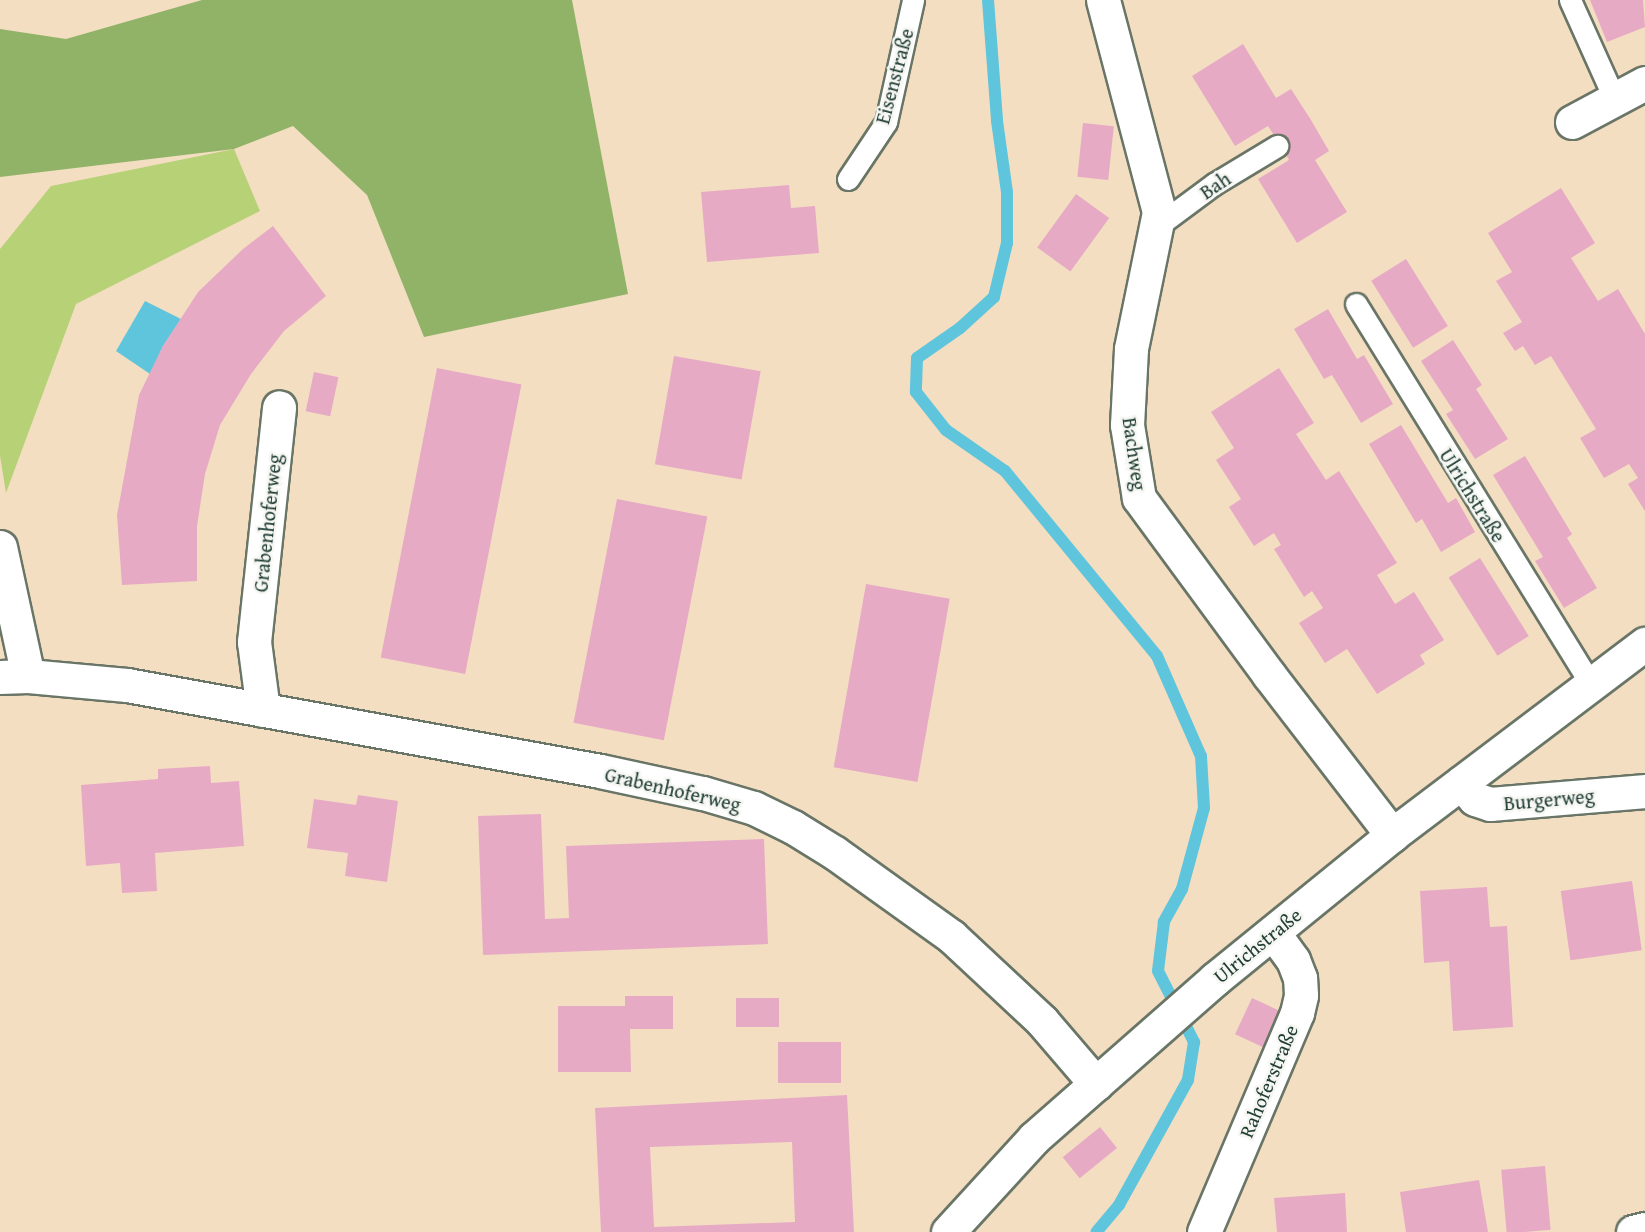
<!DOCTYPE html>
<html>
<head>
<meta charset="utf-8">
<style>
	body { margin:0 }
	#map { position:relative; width:1645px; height:1232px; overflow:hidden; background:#f3dec2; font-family:"Gentium Book Plus",serif }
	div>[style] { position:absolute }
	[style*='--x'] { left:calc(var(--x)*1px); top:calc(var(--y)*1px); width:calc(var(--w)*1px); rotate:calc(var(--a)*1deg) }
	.green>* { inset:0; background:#b7d177 }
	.forest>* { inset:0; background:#91b368 }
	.water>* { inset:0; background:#5fc5dc }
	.stream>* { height:12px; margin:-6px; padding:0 6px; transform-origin:6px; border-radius:6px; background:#5fc5dc }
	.building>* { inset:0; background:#e7aac5; transform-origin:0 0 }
	.roads { filter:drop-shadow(2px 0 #697566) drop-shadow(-2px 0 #697566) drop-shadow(0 2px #697566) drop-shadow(0 -2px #697566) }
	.service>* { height:21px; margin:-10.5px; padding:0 10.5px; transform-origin:10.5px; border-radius:10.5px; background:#fff }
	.minor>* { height:33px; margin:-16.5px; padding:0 16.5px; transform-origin:16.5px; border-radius:16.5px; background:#fff }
	.tertiary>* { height:33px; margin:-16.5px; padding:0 16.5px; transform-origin:16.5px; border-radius:16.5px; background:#fff }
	span { translate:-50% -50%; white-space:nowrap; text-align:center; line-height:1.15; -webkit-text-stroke:5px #f6f6f2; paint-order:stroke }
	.street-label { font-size:20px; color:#1f3d34 }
</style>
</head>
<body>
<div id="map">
	<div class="green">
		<div style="clip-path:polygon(234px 149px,260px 211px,76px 304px,6px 493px,0 456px,0 249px,51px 186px)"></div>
	</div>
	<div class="forest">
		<div style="clip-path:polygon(202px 0,572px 0,628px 294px,424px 337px,367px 195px,293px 126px,234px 149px,0 177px,0 29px,66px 39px)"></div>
	</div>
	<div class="water">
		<div style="clip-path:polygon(145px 301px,181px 319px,163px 346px,150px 374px,116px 351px)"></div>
	</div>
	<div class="stream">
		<div style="--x:988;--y:0;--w:121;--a:85.7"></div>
		<div style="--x:997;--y:121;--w:72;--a:82"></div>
		<div style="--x:1007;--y:192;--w:51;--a:90"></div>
		<div style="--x:1007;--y:243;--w:56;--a:103.5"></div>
		<div style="--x:994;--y:297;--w:46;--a:137.6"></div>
		<div style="--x:960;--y:328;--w:52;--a:145.1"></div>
		<div style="--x:917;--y:358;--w:34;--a:92"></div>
		<div style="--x:916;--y:392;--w:48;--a:51.7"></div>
		<div style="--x:946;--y:430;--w:72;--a:34.8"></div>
		<div style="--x:1005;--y:471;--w:239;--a:50.6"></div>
		<div style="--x:1157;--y:656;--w:109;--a:66.3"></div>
		<div style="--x:1201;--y:756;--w:52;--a:86.7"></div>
		<div style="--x:1204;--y:808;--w:84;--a:105.2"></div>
		<div style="--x:1182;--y:889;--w:38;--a:119"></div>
		<div style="--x:1164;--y:922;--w:49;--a:97"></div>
		<div style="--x:1158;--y:971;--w:80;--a:63.1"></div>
		<div style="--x:1194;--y:1042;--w:38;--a:99"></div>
		<div style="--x:1188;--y:1080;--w:143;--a:118.9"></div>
		<div style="--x:1119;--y:1205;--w:35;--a:130"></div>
	</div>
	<div class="building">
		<div style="clip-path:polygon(1590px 0,1643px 0,1645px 27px,1607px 42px)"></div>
		<div style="clip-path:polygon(1243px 44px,1276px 98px,1291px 89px,1311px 120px,1329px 151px,1315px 160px,1347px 212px,1297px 243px,1258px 179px,1289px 160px,1277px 140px,1268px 126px,1235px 146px,1192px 76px)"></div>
		<div style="left:1083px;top:123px;width:31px;height:54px;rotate:6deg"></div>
		<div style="clip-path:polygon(789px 185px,791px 208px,815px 206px,819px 253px,707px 262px,701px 192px)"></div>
		<div style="clip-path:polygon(1561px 188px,1595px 243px,1571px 258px,1598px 301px,1618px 289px,1645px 334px,1645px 511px,1628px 484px,1638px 478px,1629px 464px,1604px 478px,1580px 438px,1596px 429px,1551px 356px,1535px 365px,1523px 346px,1515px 351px,1503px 333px,1522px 322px,1496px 281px,1512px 272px,1488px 233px)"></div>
		<div style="left:1076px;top:194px;width:41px;height:66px;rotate:36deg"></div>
		<div style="clip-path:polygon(273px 226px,326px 296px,284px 331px,251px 374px,220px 425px,205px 474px,197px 526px,197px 581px,122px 585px,117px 515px,139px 395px,163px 346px,198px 292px,243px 249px)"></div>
		<div style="left:1406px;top:259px;width:79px;height:41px;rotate:58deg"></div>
		<div style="clip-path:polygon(1328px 309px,1357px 359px,1364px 355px,1393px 404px,1361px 423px,1332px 375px,1324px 379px,1294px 329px)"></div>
		<div style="clip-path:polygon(1453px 340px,1482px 385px,1476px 389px,1508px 439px,1475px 459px,1446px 414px,1453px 410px,1421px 361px)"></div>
		<div style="left:674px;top:356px;width:88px;height:110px;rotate:10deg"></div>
		<div style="left:437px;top:368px;width:86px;height:295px;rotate:11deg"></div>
		<div style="clip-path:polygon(1279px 368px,1314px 423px,1296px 434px,1326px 480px,1339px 471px,1397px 563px,1377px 575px,1395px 604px,1414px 592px,1444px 640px,1420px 655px,1425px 664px,1377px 694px,1347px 649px,1325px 663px,1299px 623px,1323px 608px,1312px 591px,1304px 597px,1274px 549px,1281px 545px,1274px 533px,1254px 546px,1229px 507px,1241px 499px,1216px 460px,1234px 448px,1211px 412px)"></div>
		<div style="left:314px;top:372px;width:25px;height:40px;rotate:12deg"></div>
		<div style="clip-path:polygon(1401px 425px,1448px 503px,1456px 498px,1475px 532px,1441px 552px,1422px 519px,1416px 523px,1369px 444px)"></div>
		<div style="clip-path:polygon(1525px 456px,1572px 534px,1567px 538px,1597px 588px,1564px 608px,1535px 561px,1543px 557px,1493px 475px)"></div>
		<div style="left:617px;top:499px;width:92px;height:228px;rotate:11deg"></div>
		<div style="left:1480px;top:558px;width:92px;height:37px;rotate:58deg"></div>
		<div style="left:866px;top:584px;width:85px;height:186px;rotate:10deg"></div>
		<div style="clip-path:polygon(210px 766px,211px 783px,239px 781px,244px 846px,155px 853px,157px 891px,122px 893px,120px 863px,86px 866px,81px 785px,158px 779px,158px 769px)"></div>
		<div style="clip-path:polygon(358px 795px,398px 801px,387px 882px,345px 876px,348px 853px,307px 848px,314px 799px,356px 805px)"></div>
		<div style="clip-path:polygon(541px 814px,545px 919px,569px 918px,566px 846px,764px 839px,768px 944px,483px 955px,478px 816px)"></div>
		<div style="left:1632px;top:881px;width:70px;height:72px;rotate:82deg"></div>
		<div style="clip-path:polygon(1487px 887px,1490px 927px,1507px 926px,1513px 1027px,1453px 1031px,1449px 961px,1424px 963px,1420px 891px)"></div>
		<div style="clip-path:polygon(625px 996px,673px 996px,673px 1029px,630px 1029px,631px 1072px,558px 1072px,558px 1006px,625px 1006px)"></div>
		<div style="left:736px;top:998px;width:43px;height:29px"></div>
		<div style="left:1252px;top:998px;width:31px;height:40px;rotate:25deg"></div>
		<div style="left:778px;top:1042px;width:63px;height:41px"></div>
		<div style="clip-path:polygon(evenodd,847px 1095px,854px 1232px,601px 1232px,595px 1108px,847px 1095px,792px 1142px,795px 1222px,654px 1227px,650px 1147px,792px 1142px)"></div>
		<div style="left:1100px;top:1127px;width:27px;height:48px;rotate:51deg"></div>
		<div style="left:1545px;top:1166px;width:64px;height:44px;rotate:85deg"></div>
		<div style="clip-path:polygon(1479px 1180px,1488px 1232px,1406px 1232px,1400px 1192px)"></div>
		<div style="clip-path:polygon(1345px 1193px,1347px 1232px,1277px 1232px,1274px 1198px)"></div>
	</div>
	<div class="roads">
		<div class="service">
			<div style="--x:1570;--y:0;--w:107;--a:65.8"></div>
			<div style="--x:848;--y:179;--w:69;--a:-56.3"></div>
			<div style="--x:886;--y:122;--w:125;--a:-77.5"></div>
			<div style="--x:1156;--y:227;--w:72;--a:-36.6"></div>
			<div style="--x:1214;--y:184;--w:74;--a:-31.1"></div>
			<div style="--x:1356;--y:304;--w:448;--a:58.3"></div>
		</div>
		<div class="minor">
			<div style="--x:1103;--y:0;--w:219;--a:75.2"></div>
			<div style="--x:1159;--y:212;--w:140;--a:101.6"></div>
			<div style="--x:1131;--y:349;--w:76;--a:93"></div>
			<div style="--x:1127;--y:425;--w:74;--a:80.7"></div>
			<div style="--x:1139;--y:498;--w:220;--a:53.7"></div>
			<div style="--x:1269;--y:675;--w:202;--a:52.4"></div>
			<div style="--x:1572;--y:122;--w:83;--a:-28.1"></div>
			<div style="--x:0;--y:547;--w:132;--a:77.8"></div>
			<div style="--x:0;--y:677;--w:28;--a:-2"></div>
			<div style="--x:28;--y:676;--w:99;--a:5.2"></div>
			<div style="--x:127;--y:685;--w:481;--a:10.3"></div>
			<div style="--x:600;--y:771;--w:105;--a:12.1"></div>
			<div style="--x:703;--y:793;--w:53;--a:16.4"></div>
			<div style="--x:754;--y:808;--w:43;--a:26"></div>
			<div style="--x:793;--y:827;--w:49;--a:31.8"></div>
			<div style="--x:835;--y:853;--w:143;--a:35.6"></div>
			<div style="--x:951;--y:936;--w:125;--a:43"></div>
			<div style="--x:1042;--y:1021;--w:83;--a:49.4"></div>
			<div style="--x:263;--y:710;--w:69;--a:-97.5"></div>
			<div style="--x:254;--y:642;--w:236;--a:-83.9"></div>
			<div style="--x:1461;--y:783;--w:21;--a:49"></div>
			<div style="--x:1475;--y:799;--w:16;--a:18"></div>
			<div style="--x:1490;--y:804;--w:156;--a:-4.8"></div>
			<div style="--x:1204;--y:1232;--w:238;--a:-67"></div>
			<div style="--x:1297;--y:1013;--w:18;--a:-77"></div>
			<div style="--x:1301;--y:995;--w:17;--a:-93"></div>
			<div style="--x:1300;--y:978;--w:19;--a:-111"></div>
			<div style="--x:1293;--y:960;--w:34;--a:-126"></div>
			<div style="--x:1633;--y:1232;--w:12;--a:-14"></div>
		</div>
		<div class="tertiary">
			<div style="--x:948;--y:1232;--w:127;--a:-47.5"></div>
			<div style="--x:1034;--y:1138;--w:241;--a:-41.3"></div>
			<div style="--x:1215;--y:979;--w:228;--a:-39.1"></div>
			<div style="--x:1392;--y:835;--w:317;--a:-37.1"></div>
		</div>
	</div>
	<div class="street-label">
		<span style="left:894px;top:76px;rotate:-75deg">Eisenstraße</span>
		<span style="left:1215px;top:185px;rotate:-34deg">Bah</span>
		<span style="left:1135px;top:454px;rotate:82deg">Bachweg</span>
		<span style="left:1473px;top:495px;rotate:58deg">Ulrichstraße</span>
		<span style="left:267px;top:523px;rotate:-84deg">Grabenhoferweg</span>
		<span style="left:673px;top:789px;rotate:13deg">Grabenhoferweg</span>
		<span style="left:1549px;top:799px;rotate:-5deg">Burgerweg</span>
		<span style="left:1257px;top:945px;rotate:-39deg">Ulrichstraße</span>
		<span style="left:1268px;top:1081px;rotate:-67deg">Rahoferstraße</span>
	</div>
</div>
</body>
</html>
